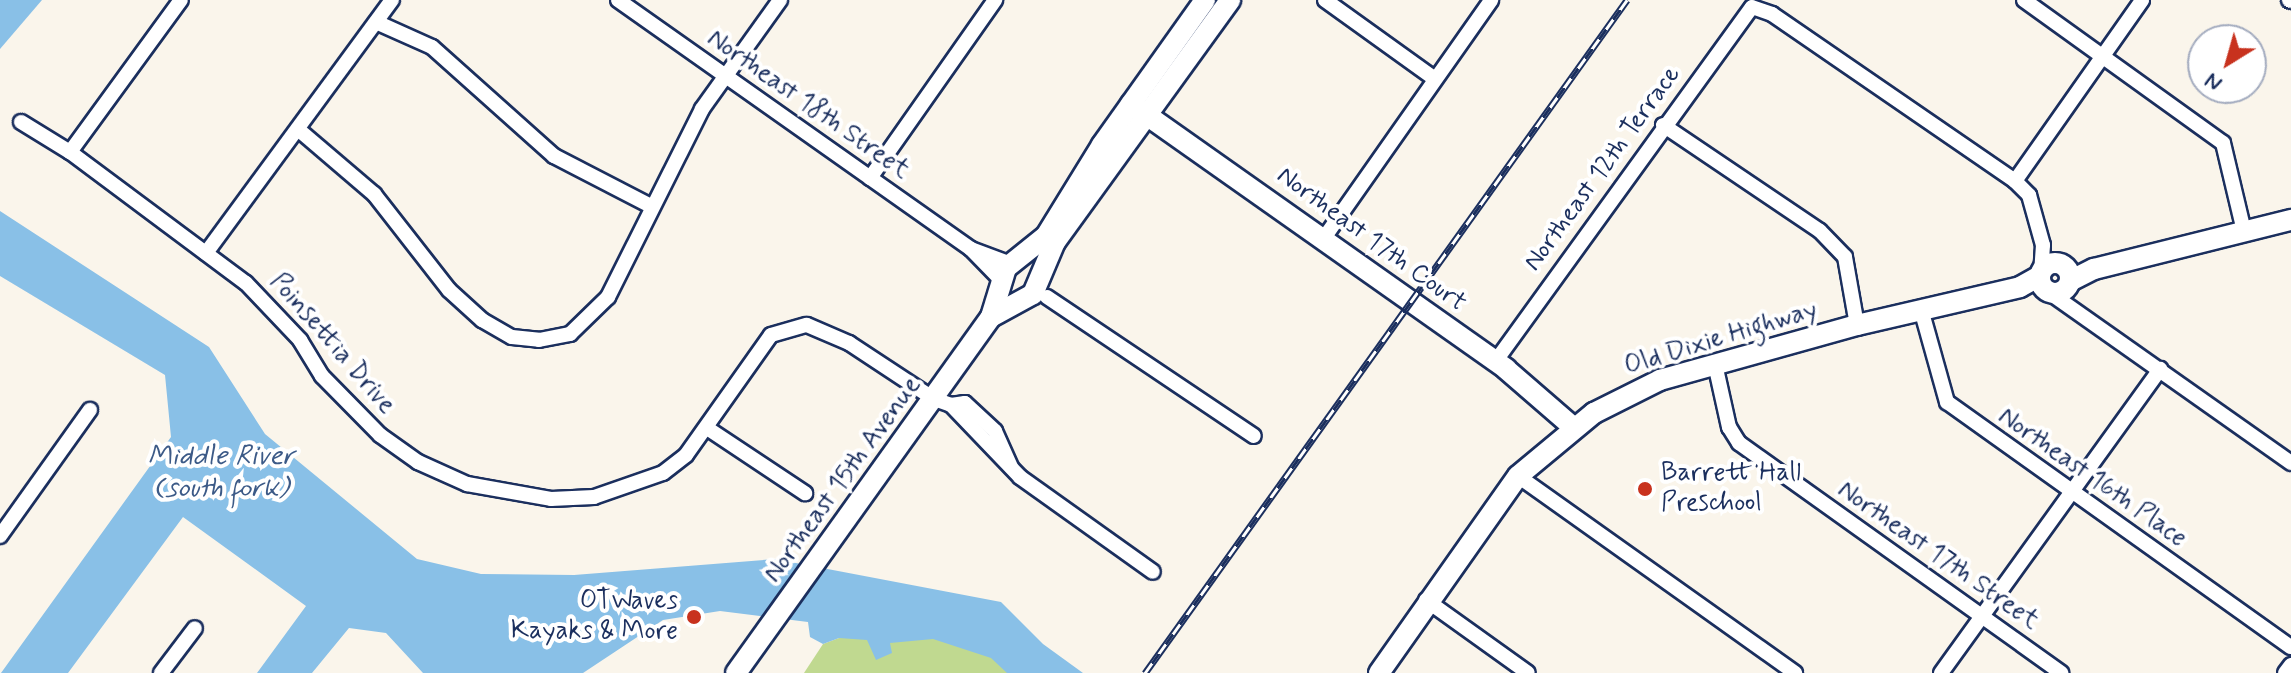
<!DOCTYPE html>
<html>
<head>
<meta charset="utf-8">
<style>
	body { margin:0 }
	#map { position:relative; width:2291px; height:673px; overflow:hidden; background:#faf5eb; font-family:Mynerve,sans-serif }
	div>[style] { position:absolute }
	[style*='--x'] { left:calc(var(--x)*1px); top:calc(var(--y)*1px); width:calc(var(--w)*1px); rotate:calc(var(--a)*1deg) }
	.green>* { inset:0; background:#c0d990 }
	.water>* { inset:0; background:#89c0e7 }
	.roads { filter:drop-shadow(2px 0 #1b2f5e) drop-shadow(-2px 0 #1b2f5e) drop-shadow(0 2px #1b2f5e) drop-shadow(0 -2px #1b2f5e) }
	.street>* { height:14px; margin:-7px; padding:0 7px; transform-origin:7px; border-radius:7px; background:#fff }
	.secondary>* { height:20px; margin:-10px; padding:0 10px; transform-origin:10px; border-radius:10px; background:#fff }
	.secondary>.ring { margin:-10px; padding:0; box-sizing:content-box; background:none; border:20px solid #fff; border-radius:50% }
	.rail>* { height:7px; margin-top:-3.5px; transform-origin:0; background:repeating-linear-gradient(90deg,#fff 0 12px,#1b2f5e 0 24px); box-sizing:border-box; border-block:2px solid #1b2f5e }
	.dots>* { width:22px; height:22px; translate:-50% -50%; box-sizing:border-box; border:4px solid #fff; border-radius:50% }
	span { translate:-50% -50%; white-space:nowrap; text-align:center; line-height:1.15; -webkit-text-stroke:8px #fff; paint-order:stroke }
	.street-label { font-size:26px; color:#1b2f5e }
	.poi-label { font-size:26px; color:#1b2f5e }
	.left { translate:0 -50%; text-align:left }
	.right { translate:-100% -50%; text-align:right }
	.water-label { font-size:28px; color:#3c5a87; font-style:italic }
	.north { position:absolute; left:2187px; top:24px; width:80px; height:80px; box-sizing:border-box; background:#fff; border:2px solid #a4acbf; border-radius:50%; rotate:217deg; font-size:22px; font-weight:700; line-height:32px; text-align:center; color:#1b2f5e }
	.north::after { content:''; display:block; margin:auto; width:28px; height:36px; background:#c8321e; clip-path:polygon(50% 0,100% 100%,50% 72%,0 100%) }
</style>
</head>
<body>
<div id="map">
	<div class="green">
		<div style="clip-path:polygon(947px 636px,1026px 673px,804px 673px,823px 644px,839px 638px)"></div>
	</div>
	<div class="water">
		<div style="clip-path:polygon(0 0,42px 0,0 49px)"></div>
		<div style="clip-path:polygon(0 211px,209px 347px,265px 434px,417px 559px,481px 574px,574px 575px,775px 559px,1001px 602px,1043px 644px,1083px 673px,1007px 673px,991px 658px,933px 639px,890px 643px,892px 653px,876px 660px,867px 640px,839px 638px,823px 644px,810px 637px,808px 622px,720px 611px,663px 620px,583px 673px,423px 673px,386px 633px,349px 628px,312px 673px,257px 673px,306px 606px,183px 517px,68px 673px,1px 673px,171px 437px,165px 375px,0 276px)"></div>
	</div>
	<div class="roads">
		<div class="street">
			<div style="--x:618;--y:0;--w:432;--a:35.2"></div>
			<div style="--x:1325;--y:0;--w:135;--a:35.7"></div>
			<div style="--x:2024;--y:0;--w:245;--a:35.7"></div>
			<div style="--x:2223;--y:143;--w:90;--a:76.6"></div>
			<div style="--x:2289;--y:0;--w:2;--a:27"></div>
			<div style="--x:376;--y:22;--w:61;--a:24.1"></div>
			<div style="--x:432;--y:47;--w:164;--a:41.8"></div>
			<div style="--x:554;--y:156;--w:109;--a:27.3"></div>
			<div style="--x:21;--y:122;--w:57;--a:31.5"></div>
			<div style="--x:70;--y:152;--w:219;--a:36.7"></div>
			<div style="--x:246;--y:283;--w:79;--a:46.5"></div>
			<div style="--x:300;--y:340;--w:42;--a:58.6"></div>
			<div style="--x:322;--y:376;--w:83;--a:45.5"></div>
			<div style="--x:380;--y:435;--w:47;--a:35.4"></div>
			<div style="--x:418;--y:462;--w:54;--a:24.2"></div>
			<div style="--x:467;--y:484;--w:85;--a:10.1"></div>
			<div style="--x:551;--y:499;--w:43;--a:-2.7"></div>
			<div style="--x:594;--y:497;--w:73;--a:-19.2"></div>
			<div style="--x:663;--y:473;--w:29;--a:-38"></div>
			<div style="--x:686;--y:455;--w:147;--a:-54.7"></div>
			<div style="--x:771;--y:335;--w:37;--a:-16"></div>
			<div style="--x:807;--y:325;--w:46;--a:23.2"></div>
			<div style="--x:849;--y:343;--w:102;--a:33.4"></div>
			<div style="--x:934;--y:399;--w:18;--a:19"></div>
			<div style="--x:951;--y:405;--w:14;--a:-8"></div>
			<div style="--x:965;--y:403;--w:41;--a:43"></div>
			<div style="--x:995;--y:431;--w:39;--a:66"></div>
			<div style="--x:1663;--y:125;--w:189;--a:34"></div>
			<div style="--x:1820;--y:231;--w:36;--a:46"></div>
			<div style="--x:1845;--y:257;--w:69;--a:80"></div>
			<div style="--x:299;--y:130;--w:99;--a:40.5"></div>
			<div style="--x:374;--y:194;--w:122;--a:52"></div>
			<div style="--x:449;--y:290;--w:45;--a:42.3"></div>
			<div style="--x:482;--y:320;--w:34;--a:30"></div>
			<div style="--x:512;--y:337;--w:27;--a:6"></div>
			<div style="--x:539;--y:340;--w:32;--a:-11"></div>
			<div style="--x:570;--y:334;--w:53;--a:-44.2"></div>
			<div style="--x:608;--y:297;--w:210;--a:-63.4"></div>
			<div style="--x:702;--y:109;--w:134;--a:-54.4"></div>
			<div style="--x:70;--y:152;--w:188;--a:-53.9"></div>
			<div style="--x:870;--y:178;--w:218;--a:-54.9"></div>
			<div style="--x:2015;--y:181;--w:221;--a:-54.9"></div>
			<div style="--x:1324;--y:238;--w:291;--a:-54.9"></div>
			<div style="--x:206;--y:253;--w:314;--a:-53.7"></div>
			<div style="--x:1001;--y:280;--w:43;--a:-134.1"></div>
			<div style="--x:971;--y:249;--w:43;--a:20.6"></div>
			<div style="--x:2050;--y:293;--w:295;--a:35.2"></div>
			<div style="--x:1047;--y:297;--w:249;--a:33.9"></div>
			<div style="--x:1921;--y:309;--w:97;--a:74.4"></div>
			<div style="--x:1947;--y:402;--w:422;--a:35.5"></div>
			<div style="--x:1495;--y:362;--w:438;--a:-54.1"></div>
			<div style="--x:1752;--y:7;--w:21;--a:19"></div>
			<div style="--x:1772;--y:14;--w:295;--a:34.5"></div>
			<div style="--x:2015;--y:181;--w:20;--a:45"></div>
			<div style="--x:2029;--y:195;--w:52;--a:74.4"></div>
			<div style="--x:2043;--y:245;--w:27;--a:94"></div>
			<div style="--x:1715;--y:364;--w:65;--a:77.5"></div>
			<div style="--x:1729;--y:427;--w:19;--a:58"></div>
			<div style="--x:1739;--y:443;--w:396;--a:35.5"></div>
			<div style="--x:951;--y:405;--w:100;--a:46.2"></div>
			<div style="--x:1020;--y:477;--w:163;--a:35.5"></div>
			<div style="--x:707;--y:428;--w:118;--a:33.6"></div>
			<div style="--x:1518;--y:476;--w:340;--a:35.4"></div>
			<div style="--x:0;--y:536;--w:155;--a:-54.5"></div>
			<div style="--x:1426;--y:600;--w:125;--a:35.6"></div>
			<div style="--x:161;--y:673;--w:56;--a:-52.9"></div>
			<div style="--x:1941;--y:673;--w:375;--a:-54.2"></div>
			<div style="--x:2285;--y:673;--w:10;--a:-53"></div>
		</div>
		<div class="secondary">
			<div style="--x:1131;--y:104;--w:459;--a:35.2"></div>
			<div style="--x:1506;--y:369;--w:89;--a:40.9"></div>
			<div class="ring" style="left:2040px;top:263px;width:10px;height:10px"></div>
			<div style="--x:2070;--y:281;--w:27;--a:-27"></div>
			<div style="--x:2094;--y:269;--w:203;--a:-14"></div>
			<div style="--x:991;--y:317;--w:48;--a:-28.7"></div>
			<div style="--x:1033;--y:294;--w:56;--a:-67.1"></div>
			<div style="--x:1055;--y:242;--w:299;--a:-54.1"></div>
			<div style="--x:736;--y:673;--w:438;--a:-54.4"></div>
			<div style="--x:991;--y:317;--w:51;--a:-73"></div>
			<div style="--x:1006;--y:268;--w:51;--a:-38.7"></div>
			<div style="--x:1046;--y:236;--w:107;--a:-58.4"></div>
			<div style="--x:1102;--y:145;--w:178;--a:-54.6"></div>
			<div style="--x:1379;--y:673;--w:241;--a:-54.8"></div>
			<div style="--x:1518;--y:476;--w:99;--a:-39.7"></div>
			<div style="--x:1594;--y:413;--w:74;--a:-26.6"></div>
			<div style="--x:1660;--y:380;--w:205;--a:-15.6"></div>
			<div style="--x:1857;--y:325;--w:167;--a:-13.1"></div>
			<div style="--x:2020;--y:287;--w:23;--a:-29"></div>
		</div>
	</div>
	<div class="rail">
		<div style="--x:1145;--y:673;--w:828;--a:-54.39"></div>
	</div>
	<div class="dots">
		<div style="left:1645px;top:489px;background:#c8321e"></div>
		<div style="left:694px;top:617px;background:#c8321e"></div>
	</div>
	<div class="street-label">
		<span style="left:808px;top:105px;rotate:35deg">Northeast 18th Street</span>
		<span style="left:1603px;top:169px;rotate:-54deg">Northeast 12th Terrace</span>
		<span style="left:1371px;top:240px;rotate:36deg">Northeast 17th Court</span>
		<span style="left:1721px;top:339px;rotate:-17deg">Old Dixie Highway</span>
		<span style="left:332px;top:344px;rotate:49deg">Poinsettia Drive</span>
		<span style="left:2092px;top:478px;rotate:35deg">Northeast 16th Place</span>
		<span style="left:843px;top:480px;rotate:-54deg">Northeast 15th Avenue</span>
		<span style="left:1938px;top:556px;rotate:35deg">Northeast 17th Street</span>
	</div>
	<div class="poi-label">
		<span class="left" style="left:1661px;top:489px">Barrett Hall<br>Preschool</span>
		<span class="right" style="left:678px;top:617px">OTWaves<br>Kayaks &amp; More</span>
	</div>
	<div class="water-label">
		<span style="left:221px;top:473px">Middle River<br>(south fork)</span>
	</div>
	<div class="north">N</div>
</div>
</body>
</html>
